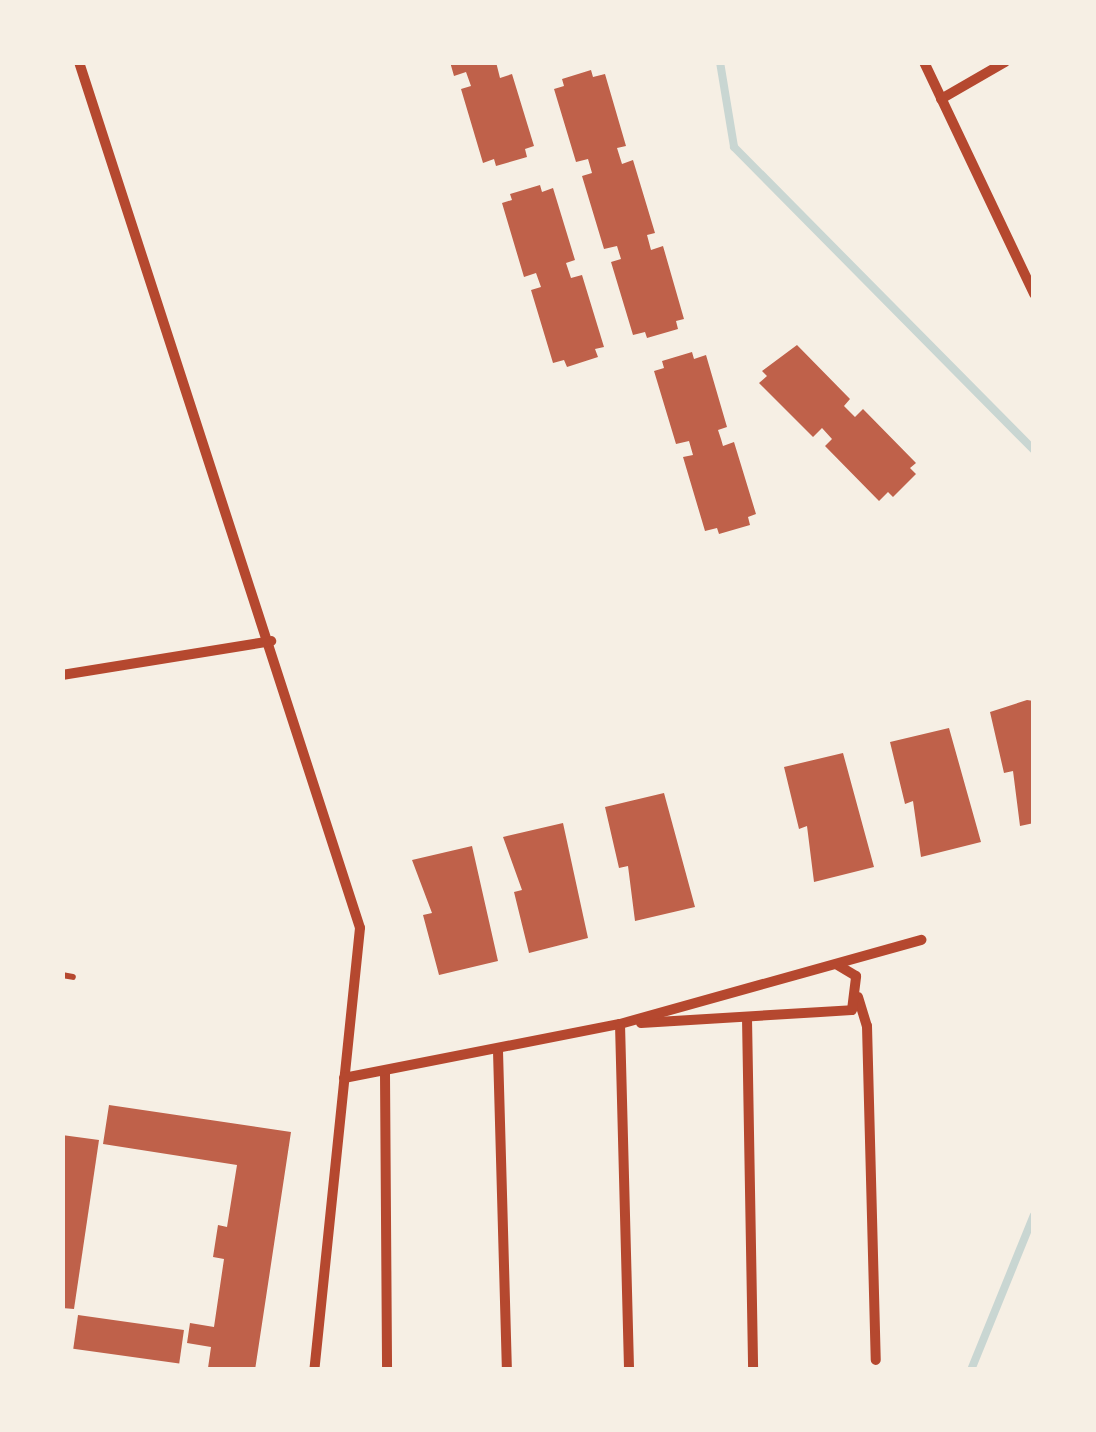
<!DOCTYPE html>
<html>
<head>
<meta charset="utf-8">
<style>
	body { margin:0 }
	#map { position:relative; width:1096px; height:1432px; overflow:hidden; background:#f6efe4; font-family:Lato,sans-serif }
	div>[style] { position:absolute }
	[style*='--x'] { left:calc(var(--x)*1px); top:calc(var(--y)*1px); width:calc(var(--w)*1px); rotate:calc(var(--a)*1deg) }
	.stream>* { height:8px; margin:-4px; padding:0 4px; transform-origin:4px; border-radius:4px; background:#c9d6d2 }
	.building>* { inset:0; background:#bf614a; transform-origin:0 0 }
	.service>* { height:6px; margin:-3px; padding:0 3px; transform-origin:3px; border-radius:3px; background:#b5482f }
	.minor>* { height:10px; margin:-5px; padding:0 5px; transform-origin:5px; border-radius:5px; background:#b5482f }
	span { translate:-50% -50%; white-space:nowrap; text-align:center; line-height:1.15; -webkit-text-stroke:10px #f6efe4; paint-order:stroke }
	.frame { position:absolute; inset:0; border:65px solid #f6efe4; pointer-events:none }
</style>
</head>
<body>
<div id="map">
	<div class="stream">
		<div style="--x:720;--y:62;--w:86;--a:80.6"></div>
		<div style="--x:734;--y:147;--w:426;--a:45.3"></div>
		<div style="--x:971;--y:1370;--w:167;--a:-67.9"></div>
	</div>
	<div class="building">
		<div style="clip-path:polygon(450px 62px,496px 62px,500px 78px,512px 74px,534px 146px,525px 149px,527px 157px,496px 166px,494px 159px,483px 163px,461px 89px,471px 86px,466px 72px,454px 76px)"></div>
		<div style="clip-path:polygon(591px 70px,593px 77px,605px 74px,626px 146px,617px 148px,622px 164px,633px 160px,655px 233px,647px 235px,651px 250px,663px 246px,684px 319px,676px 321px,678px 329px,647px 338px,645px 332px,633px 335px,611px 262px,621px 259px,617px 246px,604px 249px,582px 176px,592px 173px,588px 159px,576px 162px,554px 89px,564px 86px,562px 79px)"></div>
		<div style="clip-path:polygon(540px 185px,542px 192px,553px 188px,575px 260px,566px 263px,571px 278px,582px 275px,604px 347px,595px 349px,598px 357px,567px 367px,564px 360px,553px 363px,531px 290px,541px 287px,536px 273px,524px 277px,502px 203px,512px 200px,510px 194px)"></div>
		<div style="clip-path:polygon(797px 345px,850px 399px,844px 406px,855px 417px,863px 409px,916px 463px,910px 468px,916px 474px,893px 497px,888px 492px,879px 501px,825px 446px,832px 439px,822px 428px,813px 437px,759px 383px,767px 376px,762px 371px)"></div>
		<div style="clip-path:polygon(692px 352px,694px 359px,706px 355px,727px 427px,718px 430px,721px 439px,723px 446px,734px 442px,756px 514px,748px 517px,750px 525px,719px 534px,717px 528px,705px 531px,683px 457px,693px 455px,689px 441px,676px 444px,654px 371px,664px 368px,662px 361px)"></div>
		<div style="clip-path:polygon(1027px 700px,1034px 701px,1034px 823px,1020px 826px,1013px 771px,1004px 773px,990px 712px)"></div>
		<div style="clip-path:polygon(949px 728px,981px 842px,921px 857px,913px 801px,905px 804px,890px 742px)"></div>
		<div style="clip-path:polygon(843px 753px,874px 867px,814px 882px,807px 826px,799px 829px,784px 767px)"></div>
		<div style="clip-path:polygon(664px 793px,695px 907px,635px 921px,628px 866px,619px 868px,605px 807px)"></div>
		<div style="clip-path:polygon(563px 823px,588px 938px,529px 953px,514px 892px,522px 890px,503px 837px)"></div>
		<div style="clip-path:polygon(472px 846px,498px 961px,439px 975px,423px 915px,432px 913px,412px 860px)"></div>
		<div style="clip-path:polygon(109px 1105px,291px 1132px,255px 1370px,208px 1368px,211px 1347px,187px 1343px,190px 1323px,214px 1327px,224px 1259px,213px 1257px,218px 1225px,227px 1227px,237px 1165px,103px 1144px)"></div>
		<div style="clip-path:polygon(62px 1135px,99px 1140px,74px 1309px,62px 1308px)"></div>
		<div style="left:78px;top:1315px;width:107px;height:34px;rotate:8deg"></div>
	</div>
	<div class="service">
		<div style="--x:62;--y:975;--w:11;--a:10"></div>
	</div>
	<div class="minor">
		<div style="--x:79;--y:62;--w:910;--a:72.02"></div>
		<div style="--x:360;--y:928;--w:444;--a:95.9"></div>
		<div style="--x:924;--y:62;--w:257;--a:64.6"></div>
		<div style="--x:941;--y:99;--w:74;--a:-30"></div>
		<div style="--x:62;--y:675;--w:212;--a:-9.2"></div>
		<div style="--x:858;--y:997;--w:30;--a:73"></div>
		<div style="--x:867;--y:1026;--w:334;--a:88.5"></div>
		<div style="--x:747;--y:1018;--w:352;--a:89"></div>
		<div style="--x:641;--y:1023;--w:211;--a:-3.5"></div>
		<div style="--x:852;--y:1010;--w:34;--a:-83"></div>
		<div style="--x:856;--y:976;--w:21;--a:-149"></div>
		<div style="--x:620;--y:1024;--w:346;--a:88.5"></div>
		<div style="--x:498;--y:1051;--w:319;--a:88.4"></div>
		<div style="--x:385;--y:1074;--w:296;--a:89.6"></div>
		<div style="--x:344;--y:1078;--w:281;--a:-11.1"></div>
		<div style="--x:620;--y:1024;--w:313;--a:-15.6"></div>
	</div>
	<div class="frame"></div>
</div>
</body>
</html>
